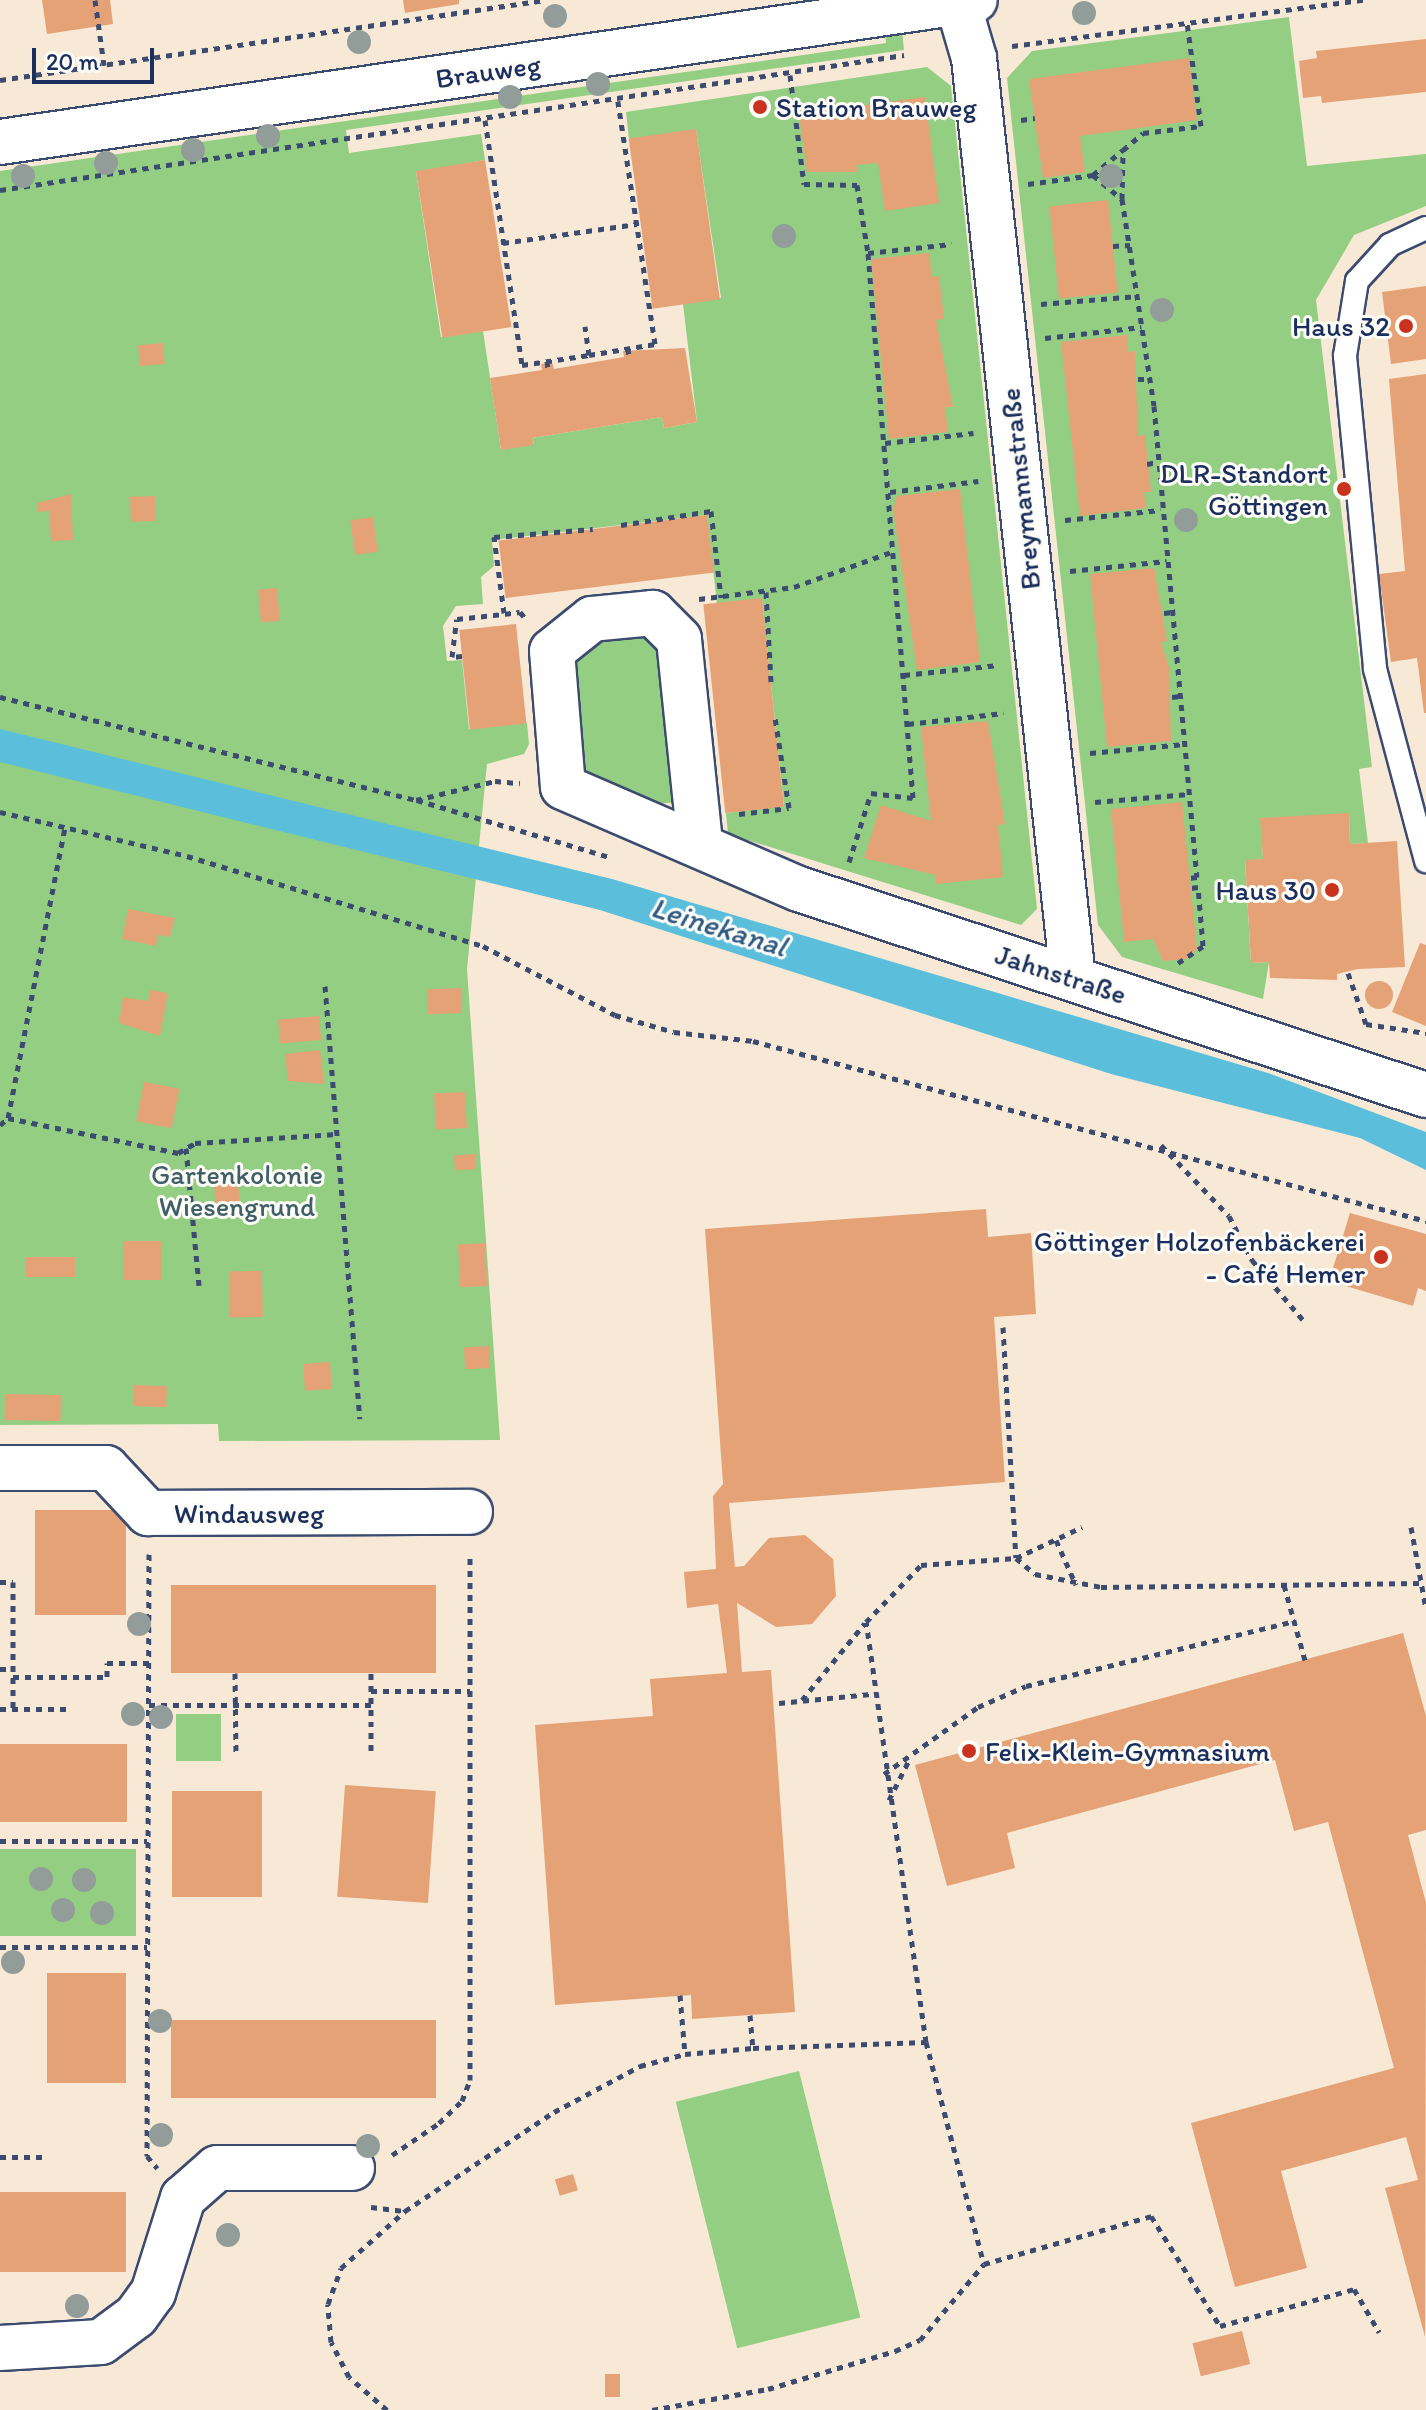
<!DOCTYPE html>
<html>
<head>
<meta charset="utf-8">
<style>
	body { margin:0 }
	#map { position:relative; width:1426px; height:2410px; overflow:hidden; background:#f7e9d6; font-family:Itim,sans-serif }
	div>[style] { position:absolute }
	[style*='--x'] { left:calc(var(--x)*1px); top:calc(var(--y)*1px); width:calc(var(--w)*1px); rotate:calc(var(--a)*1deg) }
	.green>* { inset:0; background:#93ce82; transform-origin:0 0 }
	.water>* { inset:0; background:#5bbeda }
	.building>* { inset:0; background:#e5a277; transform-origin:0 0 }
	.round { border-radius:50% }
	.path>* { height:5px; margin-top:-2.5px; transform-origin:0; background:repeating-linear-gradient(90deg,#3c4b70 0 6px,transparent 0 12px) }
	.roads { filter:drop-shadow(2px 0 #3c4b70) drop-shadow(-2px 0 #3c4b70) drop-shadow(0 2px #3c4b70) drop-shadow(0 -2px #3c4b70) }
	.lane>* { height:22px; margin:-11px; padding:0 11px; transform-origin:11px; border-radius:11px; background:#fff }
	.street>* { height:44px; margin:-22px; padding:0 22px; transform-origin:22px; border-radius:22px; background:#fff }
	.trees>* { width:24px; height:24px; margin:-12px; border-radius:50%; background:#929d9a }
	.dots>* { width:22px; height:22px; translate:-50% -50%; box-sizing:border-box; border:4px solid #fdfcf7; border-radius:50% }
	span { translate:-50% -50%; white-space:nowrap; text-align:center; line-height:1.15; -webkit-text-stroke:6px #fdfcf7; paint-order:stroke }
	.street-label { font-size:28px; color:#1b2f5e }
	.poi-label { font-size:28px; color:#1b2f5e }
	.left { translate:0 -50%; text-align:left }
	.right { translate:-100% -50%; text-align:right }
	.park-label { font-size:28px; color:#3f5f69 }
	.water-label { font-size:30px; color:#2e5a83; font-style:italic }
	.scale { position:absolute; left:32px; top:48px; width:122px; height:36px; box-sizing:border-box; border:4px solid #1b2f5e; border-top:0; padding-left:10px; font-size:24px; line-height:28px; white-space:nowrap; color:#1b2f5e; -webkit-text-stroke:6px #fdfcf7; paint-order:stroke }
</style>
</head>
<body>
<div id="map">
	<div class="green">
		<div style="clip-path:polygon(1289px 17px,1307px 166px,1426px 154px,1426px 206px,1354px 235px,1316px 300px,1372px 767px,1359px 769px,1368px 843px,1350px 844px,1349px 814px,1261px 819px,1263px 859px,1245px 861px,1251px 963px,1269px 962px,1263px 999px,1122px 957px,1098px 925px,1007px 78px,1032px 51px)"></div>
		<div style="clip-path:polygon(902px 30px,904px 50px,346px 130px,349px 153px,481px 134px,485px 160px,416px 172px,441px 337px,483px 331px,501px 450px,534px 444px,532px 438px,662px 417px,664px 428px,697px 422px,683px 304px,721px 298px,696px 130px,629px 139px,626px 112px,927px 67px,951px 86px,1037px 909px,1021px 925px,728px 834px,726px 813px,784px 806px,762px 599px,717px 604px,707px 515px,492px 540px,494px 566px,481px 577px,483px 604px,456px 606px,443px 626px,447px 661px,462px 660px,469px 729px,527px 723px,529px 744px,524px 754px,487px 764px,467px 969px,500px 1440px,219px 1441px,218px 1424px,0 1425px,0 171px,886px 43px,885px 32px)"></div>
		<div style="clip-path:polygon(634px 630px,666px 646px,677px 802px,657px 804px,574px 773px,564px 655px,591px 636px)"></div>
		<div style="left:176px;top:1714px;width:45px;height:47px"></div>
		<div style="left:0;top:1849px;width:136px;height:87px"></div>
		<div style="left:799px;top:2071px;width:254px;height:127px;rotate:76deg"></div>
	</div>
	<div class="water">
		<div style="clip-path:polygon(0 729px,612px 879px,1268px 1073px,1426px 1132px,1426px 1170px,1360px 1138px,1111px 1074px,600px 910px,0 762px)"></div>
	</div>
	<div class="building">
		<div style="clip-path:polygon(42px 0,110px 0,113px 24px,47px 34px)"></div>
		<div style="clip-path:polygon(403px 0,459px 0,459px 4px,405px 13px)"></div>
		<div style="clip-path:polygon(1426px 39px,1426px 92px,1322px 103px,1321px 96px,1303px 98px,1299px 61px,1317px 58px,1316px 51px)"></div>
		<div style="clip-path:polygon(1189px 58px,1197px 120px,1080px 136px,1085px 172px,1043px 178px,1029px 79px)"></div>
		<div style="clip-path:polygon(925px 97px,939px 203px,885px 211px,878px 163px,856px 165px,858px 172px,807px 172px,799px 114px)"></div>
		<div style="left:769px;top:100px;width:11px;height:20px;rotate:80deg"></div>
		<div style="left:696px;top:129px;width:172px;height:68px;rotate:82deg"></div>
		<div style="left:485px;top:160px;width:169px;height:70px;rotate:81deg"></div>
		<div style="left:1108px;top:200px;width:93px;height:59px;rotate:84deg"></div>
		<div style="clip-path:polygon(929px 253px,932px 277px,939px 276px,944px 319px,936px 320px,953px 407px,945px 407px,948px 432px,889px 439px,871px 259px)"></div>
		<div style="clip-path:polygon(1426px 286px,1426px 359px,1391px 364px,1382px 292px)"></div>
		<div style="clip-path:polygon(1127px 335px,1128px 352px,1135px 351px,1138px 436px,1145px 435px,1151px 492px,1144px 492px,1146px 508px,1080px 516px,1061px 342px)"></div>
		<div style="left:163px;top:343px;width:21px;height:25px;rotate:85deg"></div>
		<div style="clip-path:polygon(685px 348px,697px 422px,664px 428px,662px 417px,532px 438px,534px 445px,501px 450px,490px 378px,542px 370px,541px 364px,552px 362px,554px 369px,624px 357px,623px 351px)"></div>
		<div style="clip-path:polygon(1426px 374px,1426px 713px,1424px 713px,1417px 658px,1391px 662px,1379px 574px,1405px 571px,1389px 379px)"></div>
		<div style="clip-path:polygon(960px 489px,980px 662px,917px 670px,893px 509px,897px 496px)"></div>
		<div style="clip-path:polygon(71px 494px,73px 540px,51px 541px,49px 511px,37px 512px,37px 503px)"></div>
		<div style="left:155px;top:496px;width:25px;height:25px;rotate:88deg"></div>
		<div style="left:707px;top:515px;width:58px;height:210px;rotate:83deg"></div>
		<div style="left:373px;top:517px;width:35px;height:23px;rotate:82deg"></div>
		<div style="clip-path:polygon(1154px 568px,1167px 641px,1161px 642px,1169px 668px,1171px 741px,1107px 747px,1090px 574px)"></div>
		<div style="left:277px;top:588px;width:33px;height:19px;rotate:85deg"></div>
		<div style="left:762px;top:598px;width:210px;height:59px;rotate:84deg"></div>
		<div style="left:516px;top:624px;width:100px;height:57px;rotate:84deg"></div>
		<div style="clip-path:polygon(988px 721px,1005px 824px,998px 825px,1003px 877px,936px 884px,936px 875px,864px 858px,881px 805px,931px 821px,921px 727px)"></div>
		<div style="clip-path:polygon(1182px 802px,1197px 949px,1186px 959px,1163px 961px,1153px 939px,1124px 942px,1111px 809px)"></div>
		<div style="clip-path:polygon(1349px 813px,1350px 844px,1397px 841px,1405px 967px,1358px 969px,1337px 974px,1337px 980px,1270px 978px,1269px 962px,1251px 963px,1245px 860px,1263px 859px,1260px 818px)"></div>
		<div style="clip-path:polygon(128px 909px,175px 918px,170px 937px,158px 935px,156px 946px,122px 939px)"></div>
		<div style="clip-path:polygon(1420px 943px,1426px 945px,1426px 1026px,1392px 1012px)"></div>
		<div class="round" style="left:1365px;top:981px;width:28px;height:28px"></div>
		<div style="left:461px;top:988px;width:25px;height:34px;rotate:88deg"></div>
		<div style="clip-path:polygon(150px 990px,168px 993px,160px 1036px,119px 1023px,123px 997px,148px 1001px)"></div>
		<div style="left:319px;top:1016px;width:24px;height:41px;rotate:85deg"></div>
		<div style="clip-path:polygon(320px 1050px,324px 1084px,288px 1081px,285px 1054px)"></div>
		<div style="left:144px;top:1082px;width:36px;height:40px;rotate:11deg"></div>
		<div style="left:465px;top:1092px;width:36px;height:31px;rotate:87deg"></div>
		<div style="left:475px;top:1154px;width:15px;height:21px;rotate:86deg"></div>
		<div style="left:237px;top:1172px;width:38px;height:24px;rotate:85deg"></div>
		<div style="clip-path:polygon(986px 1209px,988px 1237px,1031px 1233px,1036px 1314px,994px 1317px,1005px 1482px,729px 1503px,735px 1567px,744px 1566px,769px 1538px,805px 1535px,833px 1559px,836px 1596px,812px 1624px,776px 1627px,737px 1603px,742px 1672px,771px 1670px,795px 2012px,692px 2019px,691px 1995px,555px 2005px,535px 1725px,653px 1716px,650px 1679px,727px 1673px,718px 1604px,687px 1608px,684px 1572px,716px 1569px,713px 1496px,723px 1484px,705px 1229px)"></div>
		<div style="clip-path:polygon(1350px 1213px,1426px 1234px,1426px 1291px,1418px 1288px,1413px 1306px,1329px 1281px)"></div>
		<div style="left:123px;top:1241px;width:38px;height:39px"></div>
		<div style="left:485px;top:1243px;width:43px;height:27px;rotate:87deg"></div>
		<div style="left:25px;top:1257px;width:50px;height:20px"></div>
		<div style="left:262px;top:1271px;width:46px;height:33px;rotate:89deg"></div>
		<div style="left:489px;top:1346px;width:22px;height:25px;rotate:87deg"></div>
		<div style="left:330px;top:1362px;width:27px;height:27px;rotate:86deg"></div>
		<div style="left:134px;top:1385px;width:33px;height:21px;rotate:2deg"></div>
		<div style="left:5px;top:1394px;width:56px;height:26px;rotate:1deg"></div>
		<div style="left:35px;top:1510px;width:91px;height:105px"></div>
		<div style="left:436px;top:1585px;width:88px;height:265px;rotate:90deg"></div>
		<div style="clip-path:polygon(1403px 1633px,1426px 1716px,1426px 1830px,1408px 1835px,1426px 1903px,1425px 2337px,1385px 2188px,1418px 2180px,1406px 2137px,1281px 2171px,1307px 2268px,1235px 2287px,1191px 2123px,1394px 2068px,1328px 1822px,1294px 1831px,1275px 1760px,1007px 1833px,1015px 1868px,947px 1886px,915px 1765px)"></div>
		<div style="left:0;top:1744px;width:127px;height:78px"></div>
		<div style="left:345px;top:1785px;width:91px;height:112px;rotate:4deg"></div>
		<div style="left:172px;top:1791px;width:90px;height:106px"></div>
		<div style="left:47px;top:1973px;width:79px;height:110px"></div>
		<div style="left:171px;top:2020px;width:265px;height:78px"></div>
		<div style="left:573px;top:2174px;width:17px;height:19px;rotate:73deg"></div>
		<div style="left:0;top:2192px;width:126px;height:80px"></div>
		<div style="left:1242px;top:2331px;width:34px;height:51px;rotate:76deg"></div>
		<div style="left:605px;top:2374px;width:15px;height:23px"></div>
	</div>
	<div class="path">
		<div style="--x:95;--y:0;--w:66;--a:82.1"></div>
		<div style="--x:1012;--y:46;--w:354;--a:-7.5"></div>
		<div style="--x:790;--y:75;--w:110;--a:82.7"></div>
		<div style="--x:804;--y:184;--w:53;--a:1.1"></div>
		<div style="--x:857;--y:185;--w:69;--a:80.8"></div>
		<div style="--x:0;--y:80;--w:551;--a:-8.35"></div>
		<div style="--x:485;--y:120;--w:248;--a:81.4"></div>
		<div style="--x:522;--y:365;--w:68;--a:-8.5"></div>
		<div style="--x:589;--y:355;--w:29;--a:-98"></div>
		<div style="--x:1021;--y:120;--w:14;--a:-8"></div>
		<div style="--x:1093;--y:175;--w:38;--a:40"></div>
		<div style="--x:1122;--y:199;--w:209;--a:81.2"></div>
		<div style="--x:1154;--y:406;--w:473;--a:84.8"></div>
		<div style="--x:1197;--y:877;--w:8;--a:173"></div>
		<div style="--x:1028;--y:184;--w:66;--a:-7.9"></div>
		<div style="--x:1093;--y:175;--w:39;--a:-40"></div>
		<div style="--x:0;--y:190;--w:914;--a:-8.49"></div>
		<div style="--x:1122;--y:199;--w:49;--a:-88.8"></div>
		<div style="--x:1123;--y:150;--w:26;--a:-40"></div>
		<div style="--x:1143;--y:133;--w:58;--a:-6.9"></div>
		<div style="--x:1201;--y:126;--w:105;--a:-97.7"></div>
		<div style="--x:503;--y:243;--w:135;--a:-8.1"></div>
		<div style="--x:1113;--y:246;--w:17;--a:-3"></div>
		<div style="--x:1041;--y:304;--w:97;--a:-4.7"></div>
		<div style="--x:1045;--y:338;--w:97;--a:-6.5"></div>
		<div style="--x:628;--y:348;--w:9;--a:84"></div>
		<div style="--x:589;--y:355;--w:67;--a:-9.5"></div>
		<div style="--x:655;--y:344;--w:246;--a:-98.7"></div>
		<div style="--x:547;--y:361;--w:8;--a:83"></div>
		<div style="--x:1138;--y:379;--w:11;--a:0"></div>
		<div style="--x:885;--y:443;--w:89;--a:-6.5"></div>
		<div style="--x:1147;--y:464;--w:10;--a:-11"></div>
		<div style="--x:890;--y:492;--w:89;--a:-7.1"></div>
		<div style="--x:1065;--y:520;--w:96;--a:-6"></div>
		<div style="--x:621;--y:525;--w:91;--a:-8.8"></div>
		<div style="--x:711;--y:511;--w:87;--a:83.4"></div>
		<div style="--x:1070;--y:571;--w:97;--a:-5.9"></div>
		<div style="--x:766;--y:592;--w:90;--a:86.8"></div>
		<div style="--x:699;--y:599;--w:96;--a:-7.2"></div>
		<div style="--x:794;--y:587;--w:106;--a:-19.8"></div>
		<div style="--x:504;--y:613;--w:77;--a:-97.5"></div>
		<div style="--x:494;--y:537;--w:99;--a:-4.6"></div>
		<div style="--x:1164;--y:613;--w:9;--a:-6"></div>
		<div style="--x:462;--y:656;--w:10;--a:174"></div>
		<div style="--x:452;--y:657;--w:38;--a:-83"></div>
		<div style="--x:457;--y:619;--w:63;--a:-6.3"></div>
		<div style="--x:520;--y:612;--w:9;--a:49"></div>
		<div style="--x:904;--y:675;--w:95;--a:-6.1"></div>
		<div style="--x:0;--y:697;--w:429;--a:13.9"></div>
		<div style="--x:416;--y:800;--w:81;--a:-13.5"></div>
		<div style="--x:495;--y:781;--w:25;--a:5"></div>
		<div style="--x:1172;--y:697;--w:9;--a:-6"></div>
		<div style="--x:908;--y:724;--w:96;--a:-6.6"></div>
		<div style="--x:1090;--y:753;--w:95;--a:-5.4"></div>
		<div style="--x:417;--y:800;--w:201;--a:16.5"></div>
		<div style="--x:1095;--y:802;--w:94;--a:-4.9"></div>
		<div style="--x:0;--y:812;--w:192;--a:13.2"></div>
		<div style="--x:187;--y:856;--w:309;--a:16.9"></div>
		<div style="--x:483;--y:946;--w:149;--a:27.6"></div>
		<div style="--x:615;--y:1015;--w:61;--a:16.1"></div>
		<div style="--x:674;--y:1032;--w:80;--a:6.5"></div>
		<div style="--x:753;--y:1041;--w:697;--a:14.97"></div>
		<div style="--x:739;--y:814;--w:50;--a:-6.8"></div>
		<div style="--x:789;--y:808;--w:91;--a:-98.8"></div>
		<div style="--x:849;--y:862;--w:72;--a:-72.3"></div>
		<div style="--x:871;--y:793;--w:42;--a:6.8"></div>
		<div style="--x:913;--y:798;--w:547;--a:-94.72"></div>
		<div style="--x:868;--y:253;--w:84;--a:-6.1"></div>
		<div style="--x:1178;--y:963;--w:30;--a:-34"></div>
		<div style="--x:1203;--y:946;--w:59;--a:-94.8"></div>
		<div style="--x:1198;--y:887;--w:7;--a:172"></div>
		<div style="--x:1348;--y:973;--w:54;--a:70.6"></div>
		<div style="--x:1366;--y:1024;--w:61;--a:8.5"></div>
		<div style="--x:325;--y:986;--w:434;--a:85.4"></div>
		<div style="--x:8;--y:1118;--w:174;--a:11.6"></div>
		<div style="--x:178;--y:1153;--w:20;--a:-30"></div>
		<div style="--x:195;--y:1143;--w:142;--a:-3.6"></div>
		<div style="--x:0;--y:1125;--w:11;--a:-41"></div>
		<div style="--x:8;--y:1118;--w:297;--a:-78.9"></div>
		<div style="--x:1161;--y:1145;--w:98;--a:46.2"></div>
		<div style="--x:1229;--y:1216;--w:50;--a:62.4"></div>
		<div style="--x:1252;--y:1260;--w:79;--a:49.6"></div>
		<div style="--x:186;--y:1148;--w:138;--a:84.6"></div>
		<div style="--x:1003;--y:1327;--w:231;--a:86.8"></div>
		<div style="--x:1016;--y:1558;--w:25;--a:40"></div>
		<div style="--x:1035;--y:1574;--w:67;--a:11.1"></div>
		<div style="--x:1101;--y:1587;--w:318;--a:-0.7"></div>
		<div style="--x:1411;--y:1527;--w:83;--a:79.6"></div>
		<div style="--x:1056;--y:1540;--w:49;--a:66"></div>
		<div style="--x:149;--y:1554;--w:602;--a:90.19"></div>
		<div style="--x:147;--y:2156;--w:16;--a:50"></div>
		<div style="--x:0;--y:1582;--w:13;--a:0"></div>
		<div style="--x:13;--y:1582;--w:127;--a:90"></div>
		<div style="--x:1284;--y:1585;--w:78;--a:74.4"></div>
		<div style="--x:0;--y:1669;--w:13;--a:0"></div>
		<div style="--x:235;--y:1673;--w:81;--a:89.3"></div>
		<div style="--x:371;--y:1673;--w:81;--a:90"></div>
		<div style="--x:13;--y:1677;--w:94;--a:0"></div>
		<div style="--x:107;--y:1677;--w:14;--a:-90"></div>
		<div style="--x:107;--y:1663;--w:42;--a:0"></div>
		<div style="--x:371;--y:1691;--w:99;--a:0"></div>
		<div style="--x:802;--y:1700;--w:99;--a:-50.7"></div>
		<div style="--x:779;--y:1703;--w:92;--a:-5.6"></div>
		<div style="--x:149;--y:1705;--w:222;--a:0"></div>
		<div style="--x:0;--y:1709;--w:68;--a:0"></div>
		<div style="--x:884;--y:1774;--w:115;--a:-35.5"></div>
		<div style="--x:978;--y:1707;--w:52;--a:-23.6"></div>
		<div style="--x:1026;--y:1686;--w:277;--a:-13.6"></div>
		<div style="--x:889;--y:1800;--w:45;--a:-63.4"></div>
		<div style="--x:0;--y:1841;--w:147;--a:0"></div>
		<div style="--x:0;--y:1947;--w:147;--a:0"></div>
		<div style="--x:680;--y:1995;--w:59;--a:85.2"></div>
		<div style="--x:685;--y:2054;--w:68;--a:-5"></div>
		<div style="--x:750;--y:2015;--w:33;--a:85"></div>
		<div style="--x:753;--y:2048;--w:173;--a:-2"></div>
		<div style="--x:926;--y:2042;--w:229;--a:75.4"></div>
		<div style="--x:926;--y:2042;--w:424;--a:-98.1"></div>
		<div style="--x:866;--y:1622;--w:79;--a:-46"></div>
		<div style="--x:921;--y:1565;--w:95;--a:-4.2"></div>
		<div style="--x:1016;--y:1558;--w:73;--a:-25.2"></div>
		<div style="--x:392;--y:2155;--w:57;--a:-34.2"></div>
		<div style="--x:439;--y:2123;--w:32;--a:-44"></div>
		<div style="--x:462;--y:2101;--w:22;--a:-69"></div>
		<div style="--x:470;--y:2080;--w:527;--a:-90"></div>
		<div style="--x:0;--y:2157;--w:43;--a:0"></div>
		<div style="--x:371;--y:2207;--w:33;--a:7"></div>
		<div style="--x:387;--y:2410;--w:50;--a:-139"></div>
		<div style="--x:349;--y:2377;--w:39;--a:-117"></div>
		<div style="--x:331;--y:2342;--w:38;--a:-95"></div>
		<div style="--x:328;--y:2304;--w:38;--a:-70"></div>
		<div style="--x:341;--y:2268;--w:86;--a:-41.7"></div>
		<div style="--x:405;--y:2211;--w:179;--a:-33.6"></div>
		<div style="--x:554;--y:2112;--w:98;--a:-28.1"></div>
		<div style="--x:640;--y:2066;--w:47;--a:-14.9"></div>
		<div style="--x:652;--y:2410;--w:118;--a:-10.3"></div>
		<div style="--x:768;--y:2389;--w:133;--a:-16.7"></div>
		<div style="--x:895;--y:2351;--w:27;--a:-24"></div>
		<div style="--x:920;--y:2340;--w:99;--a:-49.9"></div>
		<div style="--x:984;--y:2264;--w:174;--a:-16"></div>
		<div style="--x:1151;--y:2216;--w:130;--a:57.9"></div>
		<div style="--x:1220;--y:2326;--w:139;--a:-15.4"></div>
		<div style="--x:1354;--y:2289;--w:50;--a:59.8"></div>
	</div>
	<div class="roads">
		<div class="lane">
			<div style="--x:1426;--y:228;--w:40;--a:155"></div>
			<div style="--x:1390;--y:245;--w:49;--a:132.5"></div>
			<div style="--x:1357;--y:281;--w:76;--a:99.1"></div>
			<div style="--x:1345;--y:356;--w:314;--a:84.5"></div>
			<div style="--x:1375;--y:669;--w:199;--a:75.1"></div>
		</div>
		<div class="street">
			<div style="--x:957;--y:0;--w:60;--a:73.7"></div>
			<div style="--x:974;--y:58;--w:925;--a:83.86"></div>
			<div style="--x:0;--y:142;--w:985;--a:-8.29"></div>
			<div style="--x:700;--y:843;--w:205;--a:-95.9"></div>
			<div style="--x:679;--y:639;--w:37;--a:-135"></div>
			<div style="--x:653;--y:613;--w:61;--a:174.4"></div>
			<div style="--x:592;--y:619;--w:51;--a:141.3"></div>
			<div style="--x:552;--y:651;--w:136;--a:85.4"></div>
			<div style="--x:563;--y:787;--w:257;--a:23.4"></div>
			<div style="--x:799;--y:889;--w:660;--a:18.19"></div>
			<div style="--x:0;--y:1468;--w:106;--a:0"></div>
			<div style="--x:106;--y:1468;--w:62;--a:47"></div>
			<div style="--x:148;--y:1513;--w:322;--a:-0.2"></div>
			<div style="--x:0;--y:2348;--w:101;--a:-3.4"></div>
			<div style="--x:101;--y:2342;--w:44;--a:-36.6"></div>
			<div style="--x:136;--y:2316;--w:29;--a:-54"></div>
			<div style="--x:153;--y:2293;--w:100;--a:-72.5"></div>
			<div style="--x:183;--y:2198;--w:45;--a:-41.4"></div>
			<div style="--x:217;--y:2168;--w:135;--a:0"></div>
		</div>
	</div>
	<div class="trees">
		<div style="left:1084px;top:13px"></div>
		<div style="left:555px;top:16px"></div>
		<div style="left:359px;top:42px"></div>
		<div style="left:598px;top:84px"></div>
		<div style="left:510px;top:97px"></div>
		<div style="left:268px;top:136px"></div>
		<div style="left:193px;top:150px"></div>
		<div style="left:106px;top:163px"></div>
		<div style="left:23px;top:176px"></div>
		<div style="left:1111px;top:176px"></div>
		<div style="left:784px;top:236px"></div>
		<div style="left:1162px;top:310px"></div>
		<div style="left:1186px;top:520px"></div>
		<div style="left:139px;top:1624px"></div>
		<div style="left:133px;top:1714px"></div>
		<div style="left:161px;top:1717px"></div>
		<div style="left:41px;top:1879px"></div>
		<div style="left:84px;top:1880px"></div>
		<div style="left:63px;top:1910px"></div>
		<div style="left:102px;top:1913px"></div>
		<div style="left:13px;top:1962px"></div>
		<div style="left:160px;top:2021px"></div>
		<div style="left:161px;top:2135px"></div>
		<div style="left:368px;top:2146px"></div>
		<div style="left:228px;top:2235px"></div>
		<div style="left:77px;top:2306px"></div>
	</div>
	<div class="dots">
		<div style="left:760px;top:107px;background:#c8321e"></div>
		<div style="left:1406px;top:326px;background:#c8321e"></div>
		<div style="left:1344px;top:489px;background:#c8321e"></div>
		<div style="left:1332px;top:890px;background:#c8321e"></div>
		<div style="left:1381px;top:1257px;background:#c8321e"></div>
		<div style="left:969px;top:1751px;background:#c8321e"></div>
	</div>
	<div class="street-label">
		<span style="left:488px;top:71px;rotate:-8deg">Brauweg</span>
		<span style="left:1020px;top:489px;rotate:-96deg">Breymannstraße</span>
		<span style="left:1061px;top:974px;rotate:18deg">Jahnstraße</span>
		<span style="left:249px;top:1513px">Windausweg</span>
	</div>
	<div class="poi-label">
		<span class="left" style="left:776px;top:107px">Station Brauweg</span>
		<span class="right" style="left:1390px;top:326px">Haus 32</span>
		<span class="right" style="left:1328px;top:489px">DLR-Standort<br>Göttingen</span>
		<span class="right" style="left:1316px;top:890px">Haus 30</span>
		<span class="right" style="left:1365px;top:1257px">Göttinger Holzofenbäckerei<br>- Café Hemer</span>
		<span class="left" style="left:985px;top:1751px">Felix-Klein-Gymnasium</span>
	</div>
	<div class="park-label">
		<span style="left:237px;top:1190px">Gartenkolonie<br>Wiesengrund</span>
	</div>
	<div class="water-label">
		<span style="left:719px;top:927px;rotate:17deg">Leinekanal</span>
	</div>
	<div class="scale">20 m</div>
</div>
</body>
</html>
